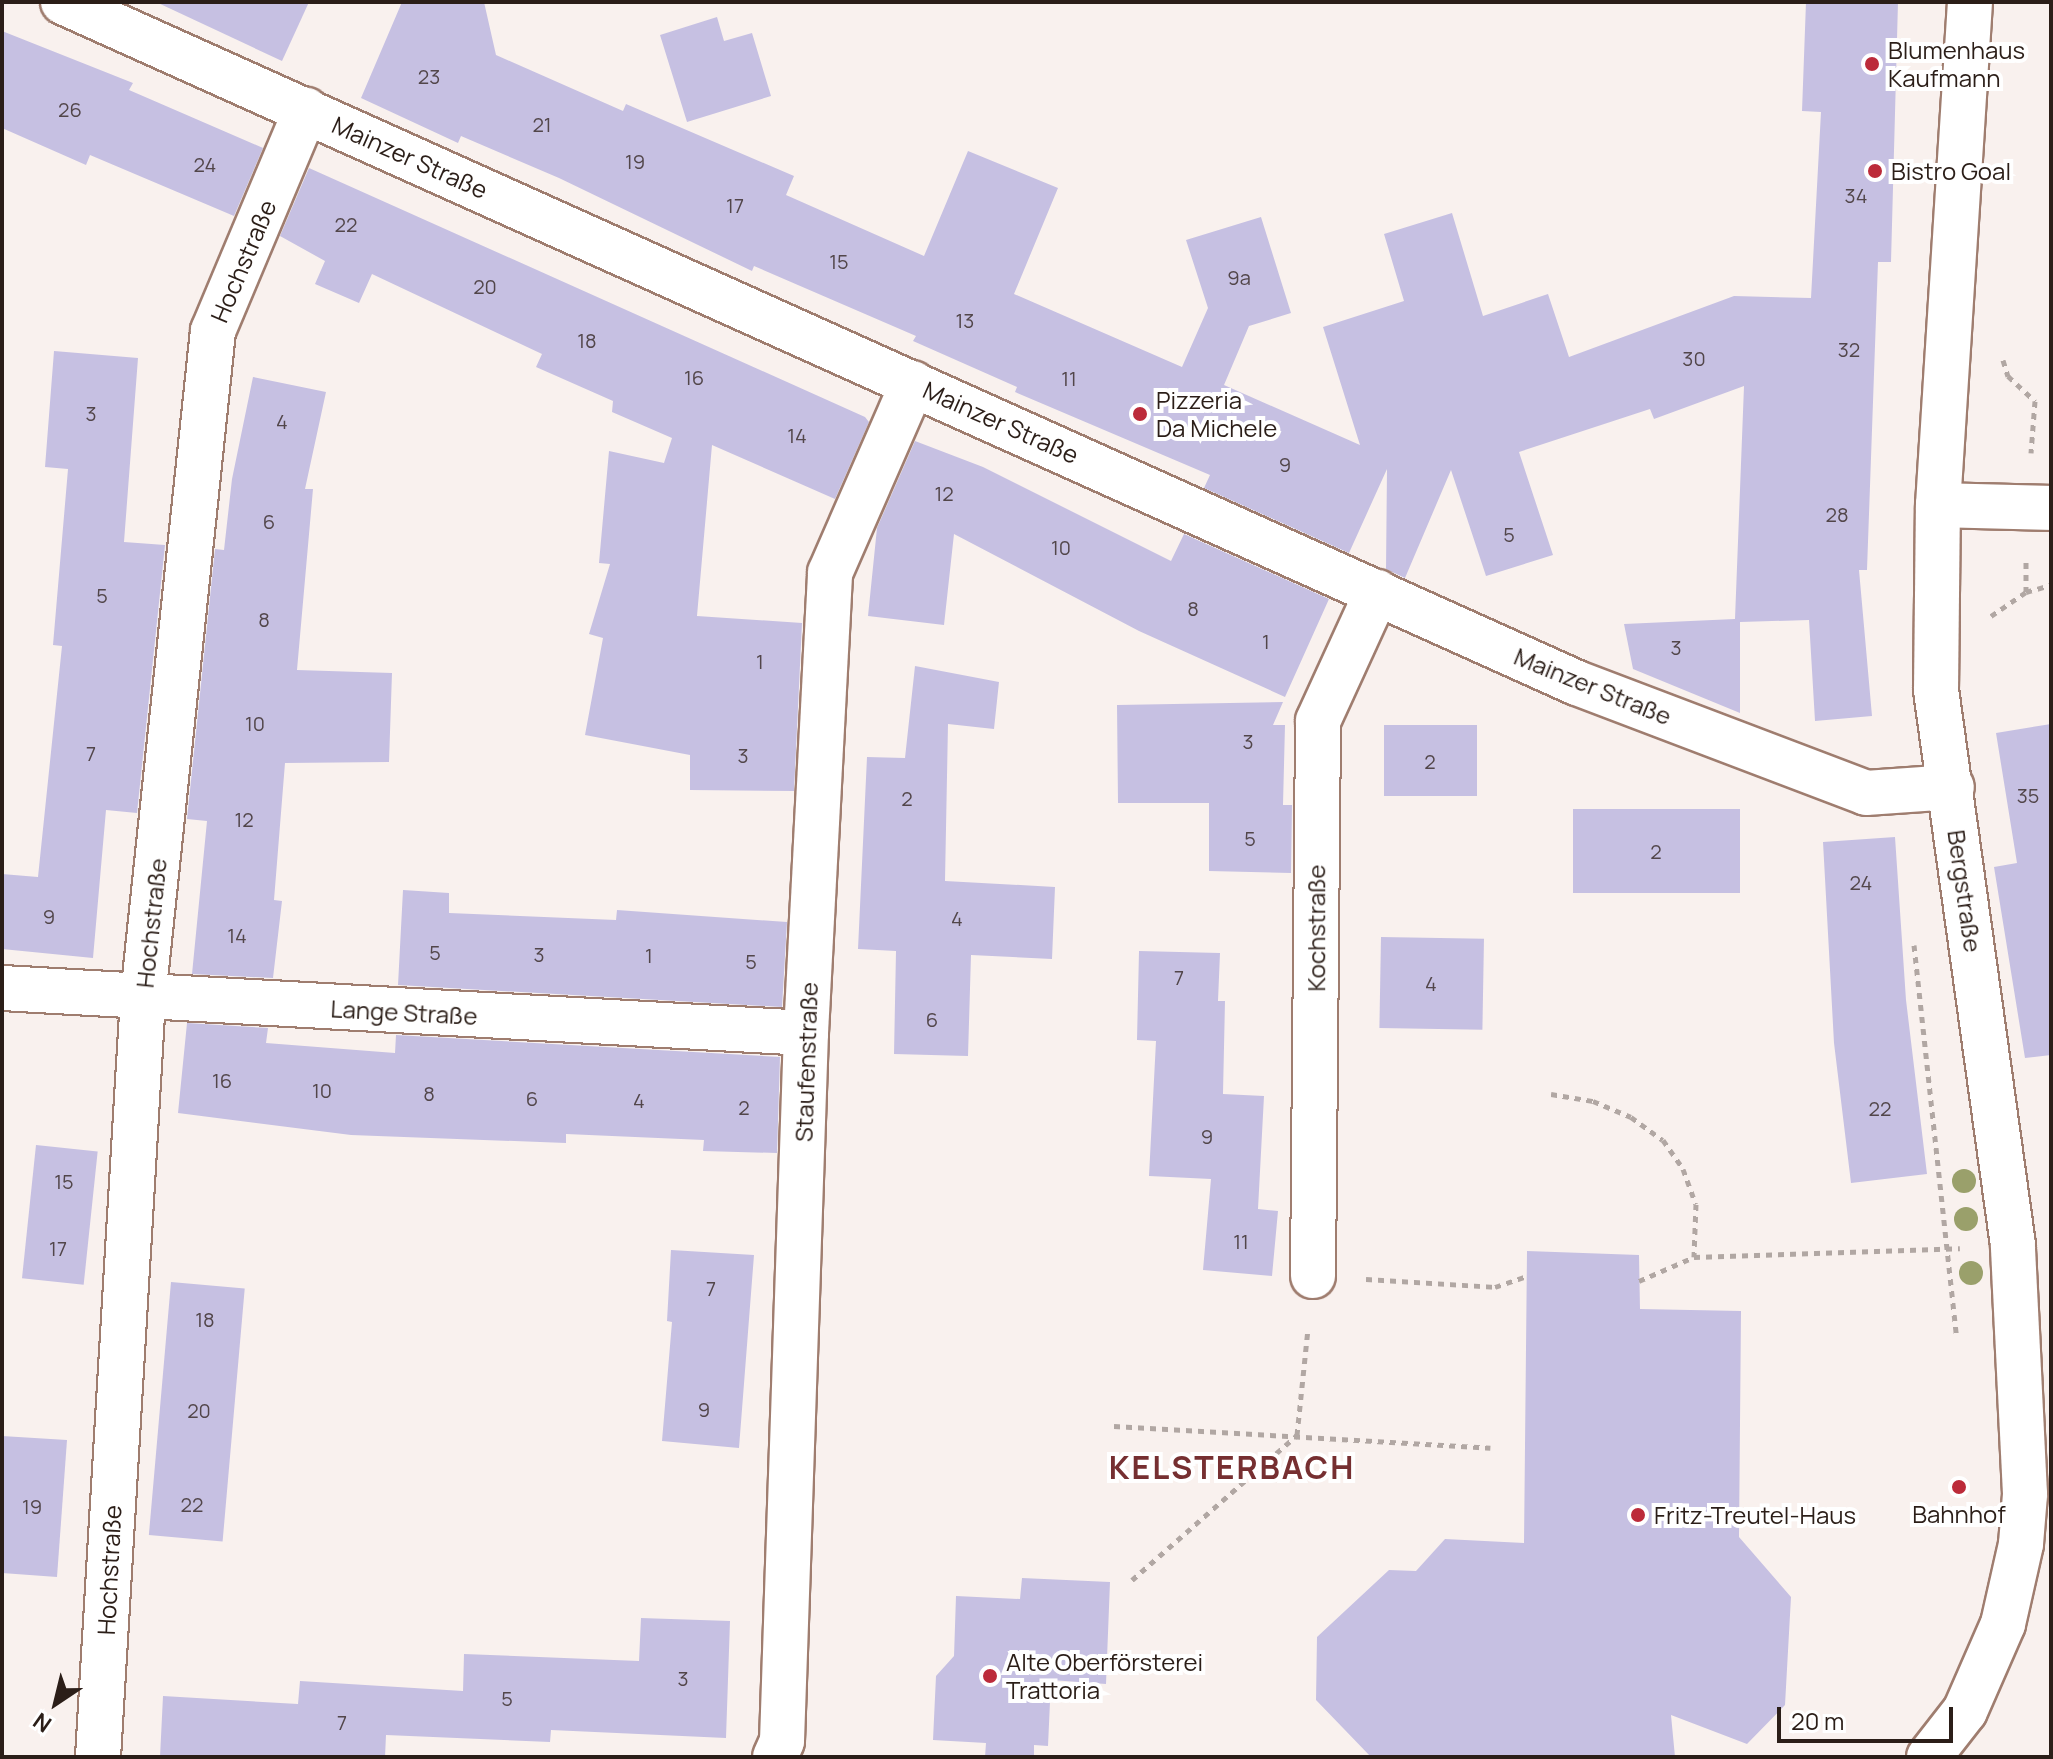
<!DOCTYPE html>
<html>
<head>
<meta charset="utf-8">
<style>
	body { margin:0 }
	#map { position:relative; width:2053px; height:1759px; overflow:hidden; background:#f9f1ee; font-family:Manrope,sans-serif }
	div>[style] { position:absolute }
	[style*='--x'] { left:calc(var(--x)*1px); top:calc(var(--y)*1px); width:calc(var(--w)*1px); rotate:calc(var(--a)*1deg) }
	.building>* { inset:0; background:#c6c0e2; transform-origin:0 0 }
	.path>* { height:5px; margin-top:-2.5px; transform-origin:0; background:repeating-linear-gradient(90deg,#b1a7a3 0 6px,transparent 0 12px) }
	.roads { filter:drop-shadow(2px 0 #9f7d6f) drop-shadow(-2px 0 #9f7d6f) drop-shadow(0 2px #9f7d6f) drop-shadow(0 -2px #9f7d6f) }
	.street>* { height:44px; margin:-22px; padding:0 22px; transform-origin:22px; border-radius:22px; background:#fff }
	.secondary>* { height:44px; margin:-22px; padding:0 22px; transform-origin:22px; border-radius:22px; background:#fff }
	.trees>* { width:24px; height:24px; margin:-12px; border-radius:50%; background:#9aa06b }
	.dots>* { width:22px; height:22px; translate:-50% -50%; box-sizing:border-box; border:4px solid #fff; border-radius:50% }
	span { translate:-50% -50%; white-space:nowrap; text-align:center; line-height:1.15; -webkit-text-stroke:8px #fff; paint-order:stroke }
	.number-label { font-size:20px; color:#52464a }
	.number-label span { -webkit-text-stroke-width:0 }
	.poi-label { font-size:24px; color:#2b1e18 }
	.left { translate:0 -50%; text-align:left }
	.street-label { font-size:24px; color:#2b1e18 }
	.district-label { font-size:32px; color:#762f31; font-weight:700; letter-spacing:2px }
	.frame { position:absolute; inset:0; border:4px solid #2b1e18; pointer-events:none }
	.north { position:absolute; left:16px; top:1663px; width:80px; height:80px; -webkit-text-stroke:6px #fff; paint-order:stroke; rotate:215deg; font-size:22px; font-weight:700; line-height:32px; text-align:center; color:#2b1e18 }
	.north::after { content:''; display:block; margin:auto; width:28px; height:36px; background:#2b1e18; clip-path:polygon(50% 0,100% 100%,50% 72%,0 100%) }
	.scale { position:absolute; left:1777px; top:1707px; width:176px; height:36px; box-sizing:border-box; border:4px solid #2b1e18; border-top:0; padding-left:10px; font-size:24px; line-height:28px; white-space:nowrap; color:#2b1e18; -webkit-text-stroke:6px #fff; paint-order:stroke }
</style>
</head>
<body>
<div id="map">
	<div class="building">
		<div style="clip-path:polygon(156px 2px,309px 2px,282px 61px)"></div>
		<div style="clip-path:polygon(402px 2px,484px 2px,496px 55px,623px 111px,626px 104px,794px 176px,786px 195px,924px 256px,968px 151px,1058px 188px,1014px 294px,1182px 367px,1208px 308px,1186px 240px,1261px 217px,1291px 313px,1249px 326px,1224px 385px,1360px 445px,1323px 327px,1404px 301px,1384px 234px,1452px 213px,1483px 316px,1548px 294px,1569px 357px,1734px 296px,1811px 298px,1821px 112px,1802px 111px,1806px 2px,1898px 2px,1891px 262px,1878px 262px,1867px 570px,1859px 570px,1872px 716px,1815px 721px,1809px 620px,1740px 622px,1740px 713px,1633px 669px,1624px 624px,1735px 619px,1744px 386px,1654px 419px,1650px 409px,1519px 452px,1553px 555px,1486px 576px,1451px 470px,1405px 578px,1386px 569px,1387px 469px,1349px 553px,1204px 488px,1210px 475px,1015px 392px,1017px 387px,913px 341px,916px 336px,754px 266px,752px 271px,559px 178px,461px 136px,458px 143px,361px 98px)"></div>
		<div style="clip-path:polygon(717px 17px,724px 41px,752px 33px,771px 96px,687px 122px,660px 35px)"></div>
		<div style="clip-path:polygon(2px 31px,133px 83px,129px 90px,263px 148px,234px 216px,90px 155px,86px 165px,2px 128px)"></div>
		<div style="clip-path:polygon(309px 168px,865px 417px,869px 422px,835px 499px,712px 445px,697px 616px,802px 623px,794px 791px,690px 790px,690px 755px,585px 735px,603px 638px,589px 634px,610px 564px,599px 563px,609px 451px,664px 463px,672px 438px,612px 412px,613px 401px,536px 367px,542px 354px,372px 274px,359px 303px,315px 284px,325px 261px,280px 236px)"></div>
		<div style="clip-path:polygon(54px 351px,138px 358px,124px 542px,165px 545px,137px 813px,106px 810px,93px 958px,2px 949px,2px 874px,38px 877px,62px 646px,53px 645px,68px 469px,45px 467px)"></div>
		<div style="clip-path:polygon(253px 377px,326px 392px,305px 489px,313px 489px,297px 670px,392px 673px,389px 762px,285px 763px,274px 900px,282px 901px,273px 978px,192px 974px,207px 821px,187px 819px,215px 549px,224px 550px,232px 479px)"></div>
		<div style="clip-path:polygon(915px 441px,983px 467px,1171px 561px,1184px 534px,1329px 599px,1285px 697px,1139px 631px,954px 534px,944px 625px,868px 616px,877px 528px)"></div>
		<div style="clip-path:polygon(915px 666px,999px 682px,994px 729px,948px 724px,945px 881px,1055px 887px,1052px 959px,971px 955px,968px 1056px,894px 1054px,896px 951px,858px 949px,867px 757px,905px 758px)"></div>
		<div style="clip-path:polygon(1283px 702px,1273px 725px,1285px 725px,1283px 805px,1292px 805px,1291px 873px,1209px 871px,1209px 803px,1118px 803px,1117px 705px)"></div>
		<div style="clip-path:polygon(2051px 724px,2051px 1055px,2025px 1058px,1994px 867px,2017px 863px,1996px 733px)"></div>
		<div style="left:1384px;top:725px;width:93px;height:71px"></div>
		<div style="left:1573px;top:809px;width:167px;height:84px"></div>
		<div style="clip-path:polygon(1895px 837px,1906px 1000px,1927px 1174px,1851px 1183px,1834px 1043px,1823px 842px)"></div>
		<div style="clip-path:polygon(403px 890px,449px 893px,449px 913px,616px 920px,617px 910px,787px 922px,782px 1007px,398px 985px)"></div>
		<div style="left:1381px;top:937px;width:103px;height:91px;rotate:1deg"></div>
		<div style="clip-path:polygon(1139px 951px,1220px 953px,1218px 1001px,1225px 1001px,1223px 1094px,1264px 1096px,1258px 1209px,1278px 1211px,1272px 1276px,1203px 1270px,1211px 1179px,1149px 1176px,1156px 1041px,1137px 1040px)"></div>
		<div style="clip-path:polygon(187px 1023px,268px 1028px,266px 1043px,395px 1053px,396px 1035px,780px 1057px,777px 1153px,703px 1151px,704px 1140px,566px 1134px,566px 1143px,351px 1135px,178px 1113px)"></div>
		<div style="left:36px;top:1145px;width:62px;height:134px;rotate:6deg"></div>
		<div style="clip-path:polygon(671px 1250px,754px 1255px,739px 1448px,662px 1441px,672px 1322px,667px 1321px)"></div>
		<div style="clip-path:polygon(1527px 1251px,1639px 1255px,1640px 1309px,1741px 1311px,1739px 1537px,1791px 1597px,1785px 1705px,1747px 1744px,1671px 1715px,1675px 1757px,1371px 1757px,1316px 1700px,1317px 1637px,1389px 1570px,1416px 1571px,1445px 1539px,1524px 1543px)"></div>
		<div style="left:171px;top:1282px;width:74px;height:254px;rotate:5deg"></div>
		<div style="clip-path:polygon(2px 1436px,67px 1440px,57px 1577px,2px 1573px)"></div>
		<div style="clip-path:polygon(1022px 1578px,1110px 1582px,1106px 1684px,1051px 1680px,1048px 1746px,1034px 1745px,1034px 1757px,985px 1757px,986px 1743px,933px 1740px,936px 1676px,954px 1656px,956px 1596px,1020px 1599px)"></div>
		<div style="clip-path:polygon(641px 1618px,730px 1621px,726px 1738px,551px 1730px,550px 1742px,386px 1735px,385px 1757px,160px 1757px,163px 1696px,298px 1704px,300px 1681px,463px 1691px,464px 1654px,639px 1661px)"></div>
	</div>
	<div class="path">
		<div style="--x:2003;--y:360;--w:17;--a:73"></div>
		<div style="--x:2008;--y:376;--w:37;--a:43"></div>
		<div style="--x:2035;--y:401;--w:52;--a:94.4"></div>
		<div style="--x:2026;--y:592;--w:33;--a:-90"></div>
		<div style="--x:1991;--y:616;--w:42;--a:-34.4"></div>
		<div style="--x:2026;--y:592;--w:26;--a:-16"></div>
		<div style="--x:1914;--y:945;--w:395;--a:83.8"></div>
		<div style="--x:1551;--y:1094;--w:43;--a:9.5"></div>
		<div style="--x:1593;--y:1101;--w:41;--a:22.8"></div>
		<div style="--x:1631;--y:1117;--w:39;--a:36"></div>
		<div style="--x:1663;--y:1140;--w:35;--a:55"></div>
		<div style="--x:1683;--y:1169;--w:37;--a:70"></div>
		<div style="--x:1696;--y:1204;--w:53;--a:92.2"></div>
		<div style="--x:1366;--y:1279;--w:129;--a:3.5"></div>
		<div style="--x:1495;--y:1287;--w:34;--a:-19"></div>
		<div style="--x:1639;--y:1281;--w:60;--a:-23.6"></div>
		<div style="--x:1694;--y:1257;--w:266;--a:-1.9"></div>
		<div style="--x:1114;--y:1426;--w:377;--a:3.3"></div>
		<div style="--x:1132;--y:1580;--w:220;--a:-41.3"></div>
		<div style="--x:1297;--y:1435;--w:107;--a:-84.1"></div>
	</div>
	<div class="roads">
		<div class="street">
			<div style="--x:63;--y:2;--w:1660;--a:24.22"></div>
			<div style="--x:1577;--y:683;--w:309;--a:20.8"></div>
			<div style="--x:1866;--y:793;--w:86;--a:-4"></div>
			<div style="--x:1938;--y:505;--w:113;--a:1.5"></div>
			<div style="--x:2;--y:988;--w:805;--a:3.2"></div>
			<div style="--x:1313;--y:1276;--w:555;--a:-89.48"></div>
			<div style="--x:1318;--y:721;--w:142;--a:-65.4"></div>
			<div style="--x:98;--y:1757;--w:761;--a:-86.61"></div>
			<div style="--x:143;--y:997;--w:670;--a:-84"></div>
			<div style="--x:213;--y:331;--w:240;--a:-67.2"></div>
			<div style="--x:775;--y:1757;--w:17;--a:-66"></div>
			<div style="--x:782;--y:1741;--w:708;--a:-88.06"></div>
			<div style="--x:806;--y:1033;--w:461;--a:-87"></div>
			<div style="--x:830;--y:573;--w:207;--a:-66.4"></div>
		</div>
		<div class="secondary">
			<div style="--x:1929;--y:1757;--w:58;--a:-52"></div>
			<div style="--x:1965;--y:1711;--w:95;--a:-66.4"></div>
			<div style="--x:2003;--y:1624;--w:82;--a:-77.3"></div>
			<div style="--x:2021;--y:1544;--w:50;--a:-85.4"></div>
			<div style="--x:2025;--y:1494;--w:249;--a:-92.8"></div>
			<div style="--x:2013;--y:1245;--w:560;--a:-97.9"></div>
			<div style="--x:1936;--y:690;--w:185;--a:-89.4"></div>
			<div style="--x:1938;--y:505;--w:504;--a:-86.36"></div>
		</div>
	</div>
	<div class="trees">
		<div style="left:1964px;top:1181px"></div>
		<div style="left:1966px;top:1219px"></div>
		<div style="left:1971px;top:1273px"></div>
	</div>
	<div class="dots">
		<div style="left:1872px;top:64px;background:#bc2b3a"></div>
		<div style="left:1875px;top:171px;background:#bc2b3a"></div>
		<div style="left:1140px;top:414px;background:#bc2b3a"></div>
		<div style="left:1959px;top:1487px;background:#bc2b3a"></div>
		<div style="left:1638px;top:1515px;background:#bc2b3a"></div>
		<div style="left:990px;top:1676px;background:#bc2b3a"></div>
	</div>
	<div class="number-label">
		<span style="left:429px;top:76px">23</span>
		<span style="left:70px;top:109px">26</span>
		<span style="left:542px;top:124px">21</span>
		<span style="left:635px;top:161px">19</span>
		<span style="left:205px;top:164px">24</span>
		<span style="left:1856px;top:195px">34</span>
		<span style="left:735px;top:205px">17</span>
		<span style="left:346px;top:224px">22</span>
		<span style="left:839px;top:261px">15</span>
		<span style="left:1239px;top:277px">9a</span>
		<span style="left:485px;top:286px">20</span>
		<span style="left:965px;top:320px">13</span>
		<span style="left:587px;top:340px">18</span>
		<span style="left:1849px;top:349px">32</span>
		<span style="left:1694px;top:358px">30</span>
		<span style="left:694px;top:377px">16</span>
		<span style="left:1069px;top:378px">11</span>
		<span style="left:91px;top:413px">3</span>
		<span style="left:282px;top:421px">4</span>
		<span style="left:797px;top:435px">14</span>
		<span style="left:1285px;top:464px">9</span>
		<span style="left:944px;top:493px">12</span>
		<span style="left:1837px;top:514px">28</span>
		<span style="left:269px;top:521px">6</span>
		<span style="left:1509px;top:534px">5</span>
		<span style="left:1061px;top:547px">10</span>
		<span style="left:102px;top:595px">5</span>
		<span style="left:1193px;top:608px">8</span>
		<span style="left:264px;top:619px">8</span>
		<span style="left:1266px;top:641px">1</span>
		<span style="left:1676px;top:647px">3</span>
		<span style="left:760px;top:661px">1</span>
		<span style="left:255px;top:723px">10</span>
		<span style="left:1248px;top:741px">3</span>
		<span style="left:91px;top:753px">7</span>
		<span style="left:743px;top:755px">3</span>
		<span style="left:1430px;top:761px">2</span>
		<span style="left:2028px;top:795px">35</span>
		<span style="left:907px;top:798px">2</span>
		<span style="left:244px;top:819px">12</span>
		<span style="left:1250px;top:838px">5</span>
		<span style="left:1656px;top:851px">2</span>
		<span style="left:1861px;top:882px">24</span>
		<span style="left:49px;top:916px">9</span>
		<span style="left:957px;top:918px">4</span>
		<span style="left:237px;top:935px">14</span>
		<span style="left:435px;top:952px">5</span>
		<span style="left:539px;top:954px">3</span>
		<span style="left:649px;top:955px">1</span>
		<span style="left:751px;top:961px">5</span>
		<span style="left:1179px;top:977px">7</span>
		<span style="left:1431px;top:983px">4</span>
		<span style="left:932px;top:1019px">6</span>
		<span style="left:222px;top:1080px">16</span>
		<span style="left:322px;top:1090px">10</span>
		<span style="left:429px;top:1093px">8</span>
		<span style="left:532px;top:1098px">6</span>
		<span style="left:639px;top:1100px">4</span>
		<span style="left:744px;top:1107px">2</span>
		<span style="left:1880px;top:1108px">22</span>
		<span style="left:1207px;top:1136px">9</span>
		<span style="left:64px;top:1181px">15</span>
		<span style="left:1241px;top:1241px">11</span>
		<span style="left:58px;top:1248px">17</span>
		<span style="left:711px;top:1288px">7</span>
		<span style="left:205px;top:1319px">18</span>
		<span style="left:704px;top:1409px">9</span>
		<span style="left:199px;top:1410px">20</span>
		<span style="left:192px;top:1504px">22</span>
		<span style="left:32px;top:1506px">19</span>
		<span style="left:683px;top:1678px">3</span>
		<span style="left:507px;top:1698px">5</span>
		<span style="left:342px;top:1722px">7</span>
	</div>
	<div class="poi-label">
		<span class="left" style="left:1888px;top:64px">Blumenhaus<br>Kaufmann</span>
		<span class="left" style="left:1891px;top:171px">Bistro Goal</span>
		<span class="left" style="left:1156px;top:414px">Pizzeria<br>Da Michele</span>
		<span style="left:1959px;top:1514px">Bahnhof</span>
		<span class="left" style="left:1654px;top:1515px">Fritz-Treutel-Haus</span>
		<span class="left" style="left:1006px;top:1676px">Alte Oberförsterei<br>Trattoria</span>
	</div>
	<div class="street-label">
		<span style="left:410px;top:157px;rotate:24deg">Mainzer Straße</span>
		<span style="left:243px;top:261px;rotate:-67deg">Hochstraße</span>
		<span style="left:1001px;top:422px;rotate:24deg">Mainzer Straße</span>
		<span style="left:1593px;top:686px;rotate:22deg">Mainzer Straße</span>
		<span style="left:1965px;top:891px;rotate:82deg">Bergstraße</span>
		<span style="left:151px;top:923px;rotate:-84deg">Hochstraße</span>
		<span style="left:1316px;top:928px;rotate:-90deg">Kochstraße</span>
		<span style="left:404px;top:1012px;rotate:3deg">Lange Straße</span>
		<span style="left:806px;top:1062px;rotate:-88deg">Staufenstraße</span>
		<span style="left:109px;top:1570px;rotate:-87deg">Hochstraße</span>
	</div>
	<div class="district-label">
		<span style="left:1232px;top:1467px">KELSTERBACH</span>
	</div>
	<div class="frame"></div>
	<div class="north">N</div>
	<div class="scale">20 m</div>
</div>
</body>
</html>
